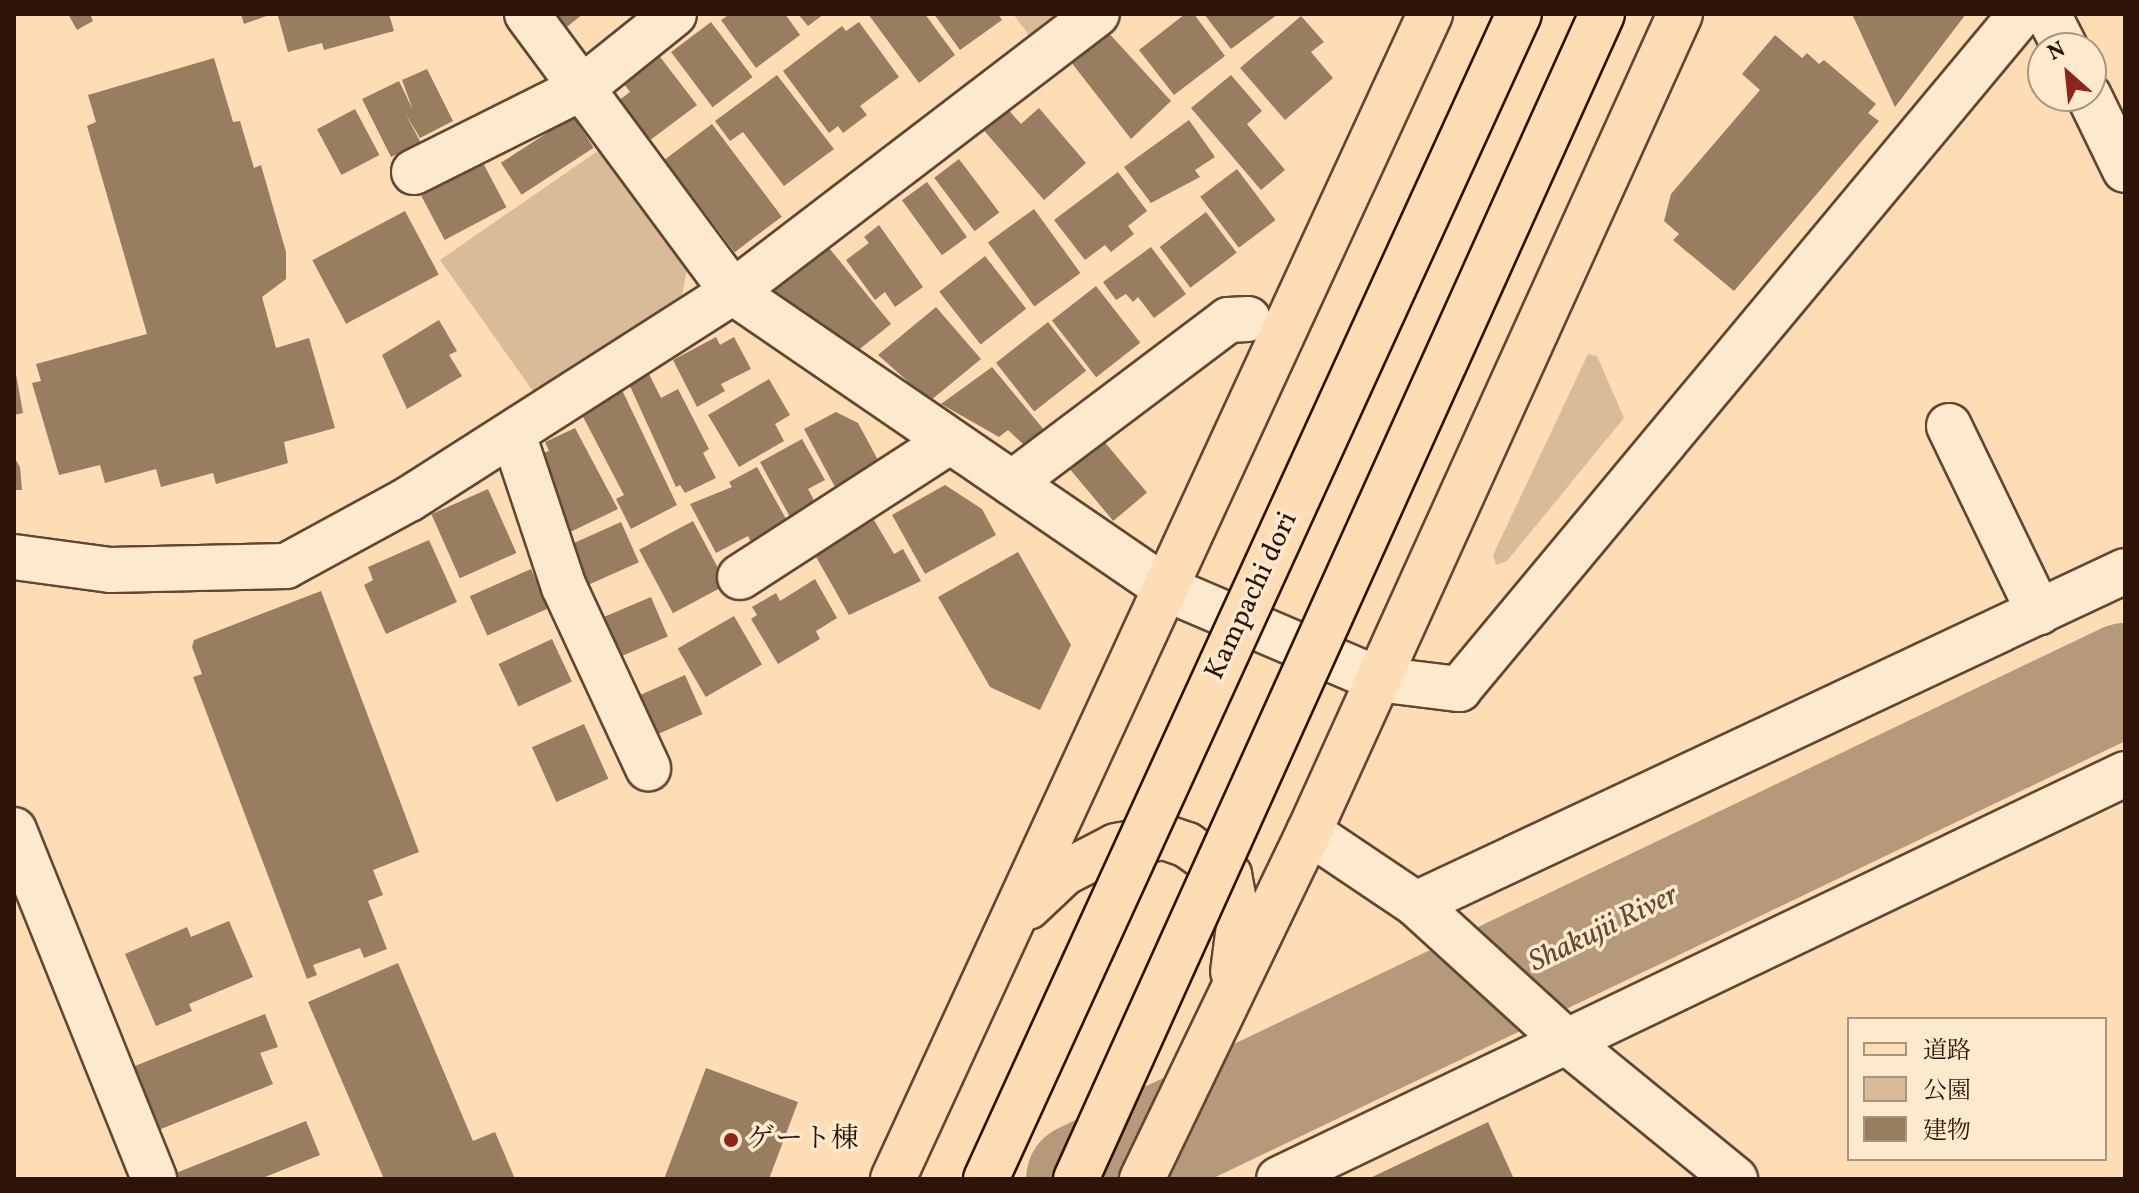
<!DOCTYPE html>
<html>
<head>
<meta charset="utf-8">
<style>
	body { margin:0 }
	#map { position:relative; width:2139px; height:1193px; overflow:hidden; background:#fcddb4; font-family:Vollkorn,"Noto Serif JP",serif }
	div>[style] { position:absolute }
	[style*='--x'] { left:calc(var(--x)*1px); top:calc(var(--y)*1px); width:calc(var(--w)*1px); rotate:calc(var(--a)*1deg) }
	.green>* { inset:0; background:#d9bb97 }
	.river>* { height:112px; margin:-56px; padding:0 56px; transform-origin:56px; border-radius:56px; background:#b6997a }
	.building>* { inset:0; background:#997d61; transform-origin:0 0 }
	.roads { filter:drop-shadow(2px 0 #624633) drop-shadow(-2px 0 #624633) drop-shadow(0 2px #624633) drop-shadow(0 -2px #624633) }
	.minor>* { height:44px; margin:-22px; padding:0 22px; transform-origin:22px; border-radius:22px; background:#fde9ce }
	.major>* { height:44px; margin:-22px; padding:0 22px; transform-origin:22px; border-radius:22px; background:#fcddb4 }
	.bridges { filter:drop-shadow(2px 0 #2e1408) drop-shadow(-2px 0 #2e1408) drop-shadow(0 2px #2e1408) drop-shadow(0 -2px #2e1408) }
	.major-bridge>* { height:44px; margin:-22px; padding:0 22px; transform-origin:22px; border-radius:22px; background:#fcddb4 }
	.dots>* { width:22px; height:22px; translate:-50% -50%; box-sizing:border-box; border:4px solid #fde9ce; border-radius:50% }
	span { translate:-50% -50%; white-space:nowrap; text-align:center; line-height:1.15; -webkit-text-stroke:7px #fde9ce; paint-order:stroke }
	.street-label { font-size:28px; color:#2e1408 }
	.poi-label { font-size:28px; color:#2e1408 }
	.left { translate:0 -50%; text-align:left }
	.water-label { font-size:30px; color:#644936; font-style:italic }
	.frame { position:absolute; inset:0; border:16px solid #2e1408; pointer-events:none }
	.legend { position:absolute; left:1847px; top:1017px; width:260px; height:144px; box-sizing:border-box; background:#fde9ce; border:2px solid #aa947f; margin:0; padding:10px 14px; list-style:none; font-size:24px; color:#2e1408 }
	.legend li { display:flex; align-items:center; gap:16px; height:40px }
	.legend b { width:40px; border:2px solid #aa947f }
	.north { position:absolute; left:2027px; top:32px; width:80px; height:80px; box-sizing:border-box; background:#fde9ce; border:2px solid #aa947f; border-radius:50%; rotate:333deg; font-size:22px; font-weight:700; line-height:32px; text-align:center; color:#2e1408 }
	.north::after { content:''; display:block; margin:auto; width:28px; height:36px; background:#8f2418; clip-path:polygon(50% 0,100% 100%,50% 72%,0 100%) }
</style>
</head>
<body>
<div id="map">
	<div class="green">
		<div style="clip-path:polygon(1013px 14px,1066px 14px,1032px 39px)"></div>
		<div style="clip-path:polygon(602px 148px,687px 270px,682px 296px,537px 397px,440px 260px)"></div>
		<div style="clip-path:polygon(1588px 354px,1597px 356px,1624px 418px,1507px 561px,1496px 565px,1493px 555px)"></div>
	</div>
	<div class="river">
		<div style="--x:1082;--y:1179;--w:1157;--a:-25.61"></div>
	</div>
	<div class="building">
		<div style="clip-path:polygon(68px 14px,90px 14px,93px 21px,77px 30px)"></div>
		<div style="clip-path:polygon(241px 14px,272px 14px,244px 24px)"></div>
		<div style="clip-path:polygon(389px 14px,394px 31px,324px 50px,322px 43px,288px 52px,278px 16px)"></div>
		<div style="clip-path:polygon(551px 14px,583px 14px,563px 30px)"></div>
		<div style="clip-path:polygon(730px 14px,785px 14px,800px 35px,756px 68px,721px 20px)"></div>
		<div style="clip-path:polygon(798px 14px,824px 14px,808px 26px)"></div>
		<div style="clip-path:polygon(868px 14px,925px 14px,955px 55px,919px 83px)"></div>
		<div style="clip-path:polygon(934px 14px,998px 14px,1002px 20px,960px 50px)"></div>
		<div style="clip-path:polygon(1185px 14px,1194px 14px,1225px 56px,1174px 95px,1139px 50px)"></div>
		<div style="clip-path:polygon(1204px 14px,1278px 14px,1231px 49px)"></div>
		<div style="clip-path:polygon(1852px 14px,1966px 14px,1895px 107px)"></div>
		<div style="clip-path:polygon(1301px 16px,1324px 42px,1311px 52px,1333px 78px,1285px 120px,1240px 68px)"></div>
		<div style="left:711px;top:22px;width:69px;height:50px;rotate:53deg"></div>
		<div style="clip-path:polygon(859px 22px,899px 77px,860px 106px,867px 115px,843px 133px,838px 126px,829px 133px,783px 71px,842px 26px,846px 31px)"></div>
		<div style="clip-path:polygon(1106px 30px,1171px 101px,1131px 139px,1071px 62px)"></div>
		<div style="clip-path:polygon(1775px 35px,1802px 58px,1807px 53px,1819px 64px,1824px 60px,1876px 104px,1868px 113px,1879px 121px,1734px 291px,1673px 240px,1679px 234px,1664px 221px,1671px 194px,1760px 90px,1742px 74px)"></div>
		<div style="clip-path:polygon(654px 49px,697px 105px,645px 144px,614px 104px,630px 92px,618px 76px)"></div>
		<div style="clip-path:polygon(214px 58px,233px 122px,240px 121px,254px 168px,261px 165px,286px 252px,286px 279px,262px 297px,276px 348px,309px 338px,335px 428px,284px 442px,288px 463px,216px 484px,213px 473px,161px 487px,156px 469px,105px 483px,100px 465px,59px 475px,32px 383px,41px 381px,36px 364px,147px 334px,87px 126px,96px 122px,88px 95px)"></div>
		<div style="clip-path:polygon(427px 69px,453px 121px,420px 138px,405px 113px,421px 143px,391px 157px,362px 99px,399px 81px,413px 110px,402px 80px)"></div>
		<div style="clip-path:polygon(777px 75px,834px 149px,784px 186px,743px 132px,730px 141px,715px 121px)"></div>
		<div style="clip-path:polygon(1231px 75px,1262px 111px,1247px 124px,1285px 170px,1261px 190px,1191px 108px)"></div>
		<div style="clip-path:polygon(1005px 106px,1021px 124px,1039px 108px,1086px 163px,1044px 200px,981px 127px)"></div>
		<div style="left:355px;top:109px;width:52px;height:43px;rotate:62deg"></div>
		<div style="left:573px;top:116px;width:38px;height:86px;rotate:57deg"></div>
		<div style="clip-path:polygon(1189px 120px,1215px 157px,1195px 170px,1200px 177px,1151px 203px,1124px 167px)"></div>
		<div style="left:712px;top:124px;width:116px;height:59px;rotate:53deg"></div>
		<div style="left:959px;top:159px;width:67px;height:31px;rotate:53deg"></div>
		<div style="left:483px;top:163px;width:50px;height:70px;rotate:62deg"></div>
		<div style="left:1237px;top:169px;width:64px;height:46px;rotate:53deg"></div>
		<div style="clip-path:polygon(1118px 172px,1147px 211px,1128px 226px,1134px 234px,1111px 252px,1105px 245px,1085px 260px,1054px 220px)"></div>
		<div style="left:927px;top:182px;width:68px;height:31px;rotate:54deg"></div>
		<div style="left:1034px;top:209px;width:79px;height:57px;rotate:54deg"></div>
		<div style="left:405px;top:211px;width:72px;height:105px;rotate:62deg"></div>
		<div style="left:1206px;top:212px;width:51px;height:58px;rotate:53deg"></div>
		<div style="clip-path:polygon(879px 225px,923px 287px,895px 307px,885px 292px,875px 300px,846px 260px,869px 243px,864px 237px)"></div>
		<div style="clip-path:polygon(825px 243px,891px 324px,856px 352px,768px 290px)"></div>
		<div style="clip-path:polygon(1151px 247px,1186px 294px,1154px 318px,1138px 297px,1133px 302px,1126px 294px,1116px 300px,1103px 282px)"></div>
		<div style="left:985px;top:256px;width:67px;height:58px;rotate:52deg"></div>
		<div style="left:1096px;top:286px;width:72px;height:56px;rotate:52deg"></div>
		<div style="clip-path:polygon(936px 307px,981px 359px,930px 401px,878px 355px)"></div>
		<div style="clip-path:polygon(439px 320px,457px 351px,449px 355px,462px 376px,407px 409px,382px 355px)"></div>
		<div style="left:1048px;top:322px;width:62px;height:66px;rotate:52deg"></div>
		<div style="clip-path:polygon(716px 337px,720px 345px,734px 337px,751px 369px,721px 384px,725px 391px,697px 407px,673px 360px)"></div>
		<div style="clip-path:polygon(14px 363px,23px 413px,14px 415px)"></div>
		<div style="clip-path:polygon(992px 367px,1045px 431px,1024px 445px,1008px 430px,999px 437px,941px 404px)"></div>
		<div style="clip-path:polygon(649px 374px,661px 398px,678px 389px,709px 449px,703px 453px,716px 478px,685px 493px,680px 485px,676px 487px,629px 384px)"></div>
		<div style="clip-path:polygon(769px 379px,790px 415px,775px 424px,784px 441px,739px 467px,708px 415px)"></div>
		<div style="clip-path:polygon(622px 390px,677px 505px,631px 529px,616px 499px,624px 495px,580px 411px)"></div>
		<div style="clip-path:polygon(836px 412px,858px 423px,879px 462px,835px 487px,804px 429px)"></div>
		<div style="clip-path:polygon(575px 428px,618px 509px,566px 534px,544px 487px,554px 482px,540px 454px,549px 451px,545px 442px)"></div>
		<div style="clip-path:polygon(802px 439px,825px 480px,808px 489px,816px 504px,791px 519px,760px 462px)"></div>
		<div style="left:1102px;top:439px;width:70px;height:44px;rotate:50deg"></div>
		<div style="clip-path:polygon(14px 457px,20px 467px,22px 490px,14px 490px)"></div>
		<div style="clip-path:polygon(757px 467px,790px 526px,753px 546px,748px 536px,716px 553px,690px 504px,732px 487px,729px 482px)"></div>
		<div style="clip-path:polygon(945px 485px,982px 509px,996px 535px,925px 574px,892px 515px)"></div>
		<div style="left:488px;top:489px;width:70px;height:62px;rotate:66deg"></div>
		<div style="clip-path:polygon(874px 520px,894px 554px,903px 549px,921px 581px,849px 615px,815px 555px)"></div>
		<div style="left:693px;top:521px;width:72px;height:61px;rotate:62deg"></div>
		<div style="left:621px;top:522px;width:44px;height:65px;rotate:66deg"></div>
		<div style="clip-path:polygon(429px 540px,457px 602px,386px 634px,364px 585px,373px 580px,368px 567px)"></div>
		<div style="clip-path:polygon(1018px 552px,1071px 645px,1040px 710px,990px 687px,938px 597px)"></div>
		<div style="left:531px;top:569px;width:43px;height:67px;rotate:66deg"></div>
		<div style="clip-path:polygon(815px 579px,837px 618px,816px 631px,820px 639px,778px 664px,751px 619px,757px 615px,752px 607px,776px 593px,780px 601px)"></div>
		<div style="clip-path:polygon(321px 591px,419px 852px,373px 870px,383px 895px,368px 901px,387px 949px,364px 958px,360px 948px,313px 965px,317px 975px,307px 979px,193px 677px,202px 674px,192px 647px,194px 640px)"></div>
		<div style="left:651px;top:597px;width:43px;height:57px;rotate:67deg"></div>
		<div style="left:734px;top:616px;width:56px;height:65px;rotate:60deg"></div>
		<div style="left:552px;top:639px;width:47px;height:59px;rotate:65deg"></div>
		<div style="left:685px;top:675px;width:43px;height:57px;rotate:66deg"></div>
		<div style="left:584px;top:724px;width:60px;height:57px;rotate:66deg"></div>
		<div style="clip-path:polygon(229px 921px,253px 977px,189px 1004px,192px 1011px,156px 1026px,125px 954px,187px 927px,191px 937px)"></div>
		<div style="clip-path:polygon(398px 963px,473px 1141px,495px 1132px,515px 1179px,384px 1179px,308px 1002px)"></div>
		<div style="clip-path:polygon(265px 1014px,278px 1047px,260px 1053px,273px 1084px,151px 1133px,125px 1070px)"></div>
		<div style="clip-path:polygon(706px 1068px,798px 1102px,769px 1179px,664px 1179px)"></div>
		<div style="clip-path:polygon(306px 1121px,320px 1155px,260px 1179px,179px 1179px,176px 1173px)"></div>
		<div style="clip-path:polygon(1488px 1122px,1514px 1179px,1368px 1179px)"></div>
	</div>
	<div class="roads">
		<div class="minor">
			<div style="--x:527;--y:14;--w:346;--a:53.5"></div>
			<div style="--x:733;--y:292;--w:526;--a:34.39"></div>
			<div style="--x:1167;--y:589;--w:228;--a:23.2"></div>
			<div style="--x:1377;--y:679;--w:83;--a:7"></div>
			<div style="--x:1459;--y:689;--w:878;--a:-50.22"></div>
			<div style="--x:2048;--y:14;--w:38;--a:63"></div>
			<div style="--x:2089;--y:96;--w:82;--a:64.1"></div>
			<div style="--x:414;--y:172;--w:188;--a:-26.6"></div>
			<div style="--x:582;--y:88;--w:118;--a:-38.8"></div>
			<div style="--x:1949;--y:426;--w:207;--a:64.2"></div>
			<div style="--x:513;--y:434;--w:161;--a:71.6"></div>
			<div style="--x:564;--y:587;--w:200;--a:65.1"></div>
			<div style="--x:1012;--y:483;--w:271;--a:-37"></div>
			<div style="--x:1228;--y:320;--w:20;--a:-3"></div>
			<div style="--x:14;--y:557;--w:97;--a:7.7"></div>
			<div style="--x:110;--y:570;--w:176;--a:-1.3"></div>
			<div style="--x:286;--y:566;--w:140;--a:-28.6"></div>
			<div style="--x:409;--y:499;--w:384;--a:-32.6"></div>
			<div style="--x:733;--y:292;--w:458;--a:-37.4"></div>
			<div style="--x:740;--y:577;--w:250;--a:-32.9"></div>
			<div style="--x:14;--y:830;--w:376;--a:68.1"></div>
			<div style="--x:1309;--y:832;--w:129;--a:33.9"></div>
			<div style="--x:1416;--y:904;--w:205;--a:42.4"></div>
			<div style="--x:1567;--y:1042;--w:217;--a:39.2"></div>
			<div style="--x:1416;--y:904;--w:783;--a:-25.16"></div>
			<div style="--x:1279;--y:1179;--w:938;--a:-25.58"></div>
		</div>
		<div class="major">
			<div style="--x:1028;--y:907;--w:50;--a:-43.4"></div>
			<div style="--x:1064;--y:873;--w:59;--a:-27.4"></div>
			<div style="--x:1116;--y:846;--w:49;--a:-10.6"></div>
			<div style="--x:1164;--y:837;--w:24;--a:19"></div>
			<div style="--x:1187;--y:845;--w:52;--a:35.5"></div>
			<div style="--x:1229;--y:875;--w:52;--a:78.9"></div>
			<div style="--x:1239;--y:926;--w:46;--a:97.4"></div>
			<div style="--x:893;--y:1179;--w:1283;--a:-65.25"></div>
			<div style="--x:1142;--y:1179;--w:385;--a:-64.3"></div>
			<div style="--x:1309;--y:832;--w:898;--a:-65.6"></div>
		</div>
	</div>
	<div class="bridges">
		<div class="major-bridge">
			<div style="--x:986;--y:1179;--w:1281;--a:-65.42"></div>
			<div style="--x:1076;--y:1179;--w:1278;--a:-65.7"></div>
		</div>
	</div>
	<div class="dots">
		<div style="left:731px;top:1140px;background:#8f2418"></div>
	</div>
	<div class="street-label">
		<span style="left:1252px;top:596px;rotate:-65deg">Kampachi dori</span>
	</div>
	<div class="poi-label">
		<span class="left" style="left:747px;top:1140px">ゲート棟</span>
	</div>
	<div class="water-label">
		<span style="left:1604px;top:929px;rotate:-26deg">Shakujii River</span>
	</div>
	<div class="frame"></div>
	<ul class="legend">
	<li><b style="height:10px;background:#fcddb4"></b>道路</li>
	<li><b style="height:22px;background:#d9bb97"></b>公園</li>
	<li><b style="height:22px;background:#997d61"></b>建物</li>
	</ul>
	<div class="north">N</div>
</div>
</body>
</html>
